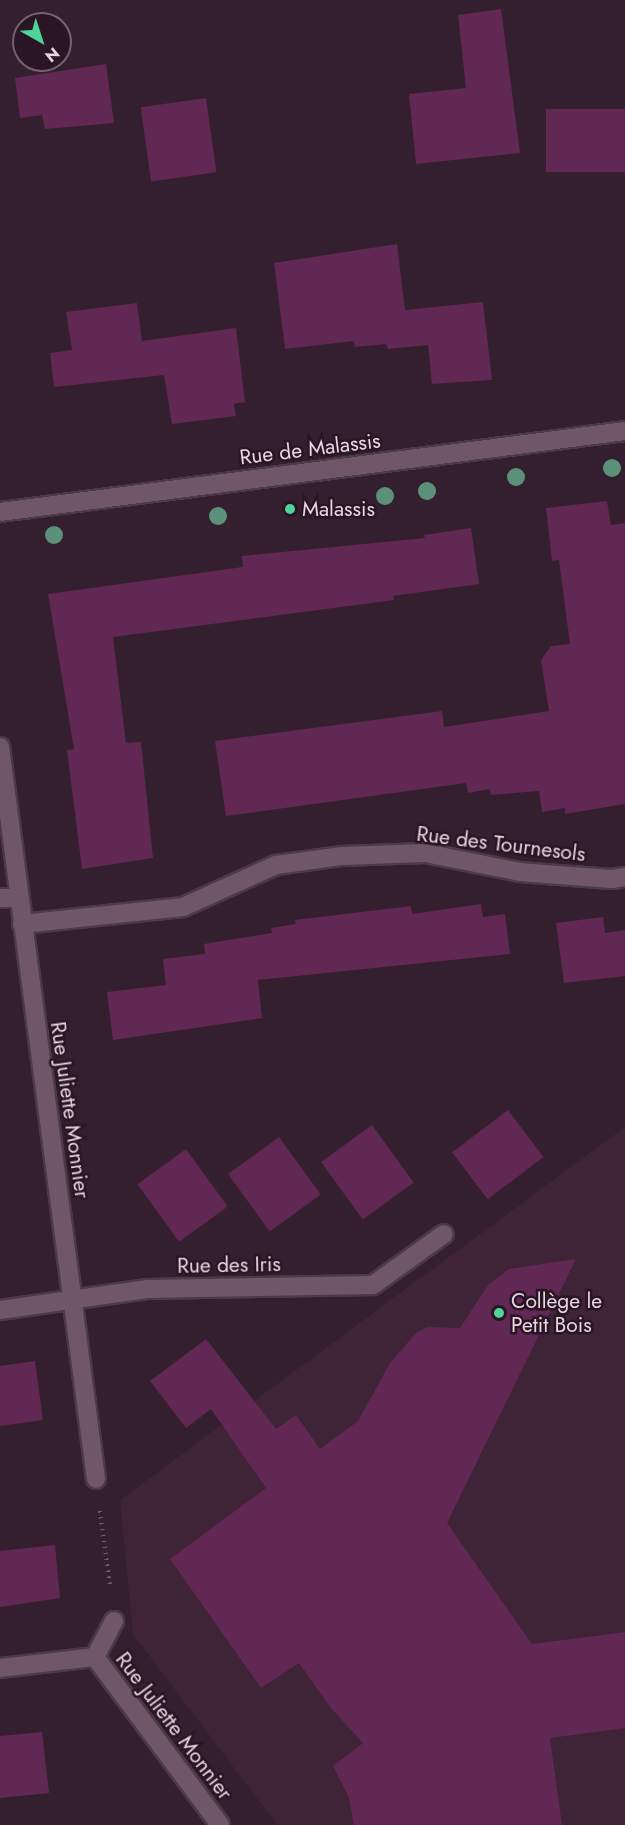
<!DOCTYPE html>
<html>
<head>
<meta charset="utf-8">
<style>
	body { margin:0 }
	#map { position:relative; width:625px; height:1825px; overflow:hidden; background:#341f2e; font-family:Jost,sans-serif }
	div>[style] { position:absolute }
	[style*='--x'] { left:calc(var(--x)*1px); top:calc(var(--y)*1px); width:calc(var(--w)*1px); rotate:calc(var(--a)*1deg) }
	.built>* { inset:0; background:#3f2337 }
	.building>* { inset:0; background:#602852; transform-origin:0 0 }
	.path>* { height:4px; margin-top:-2px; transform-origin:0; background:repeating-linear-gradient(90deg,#715e6b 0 1.5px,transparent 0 6px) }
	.roads { filter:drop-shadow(2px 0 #4c3a46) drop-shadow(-2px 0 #4c3a46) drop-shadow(0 2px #4c3a46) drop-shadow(0 -2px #4c3a46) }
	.minor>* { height:18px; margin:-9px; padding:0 9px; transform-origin:9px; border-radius:9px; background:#705768 }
	.trees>* { width:18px; height:18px; margin:-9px; border-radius:50%; background:#5c9079 }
	.dots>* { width:16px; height:16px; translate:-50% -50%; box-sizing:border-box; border:3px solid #2a1524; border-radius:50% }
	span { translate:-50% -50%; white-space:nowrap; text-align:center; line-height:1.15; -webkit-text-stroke:5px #2a1524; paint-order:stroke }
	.street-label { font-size:21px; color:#e6d7e0 }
	.poi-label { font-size:21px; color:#e6d7e0 }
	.left { translate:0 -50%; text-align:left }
	.north { position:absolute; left:12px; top:12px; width:60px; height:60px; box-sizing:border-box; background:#2a1524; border:2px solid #75636f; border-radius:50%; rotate:141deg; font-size:16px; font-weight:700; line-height:24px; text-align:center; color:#e6d7e0 }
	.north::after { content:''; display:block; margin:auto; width:21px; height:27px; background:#4fd399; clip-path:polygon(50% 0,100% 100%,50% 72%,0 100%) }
</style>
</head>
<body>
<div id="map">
	<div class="built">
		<div style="clip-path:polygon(625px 1127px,625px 1825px,277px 1825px,133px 1634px,120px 1500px)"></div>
	</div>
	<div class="building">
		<div style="clip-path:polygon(501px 9px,520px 153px,416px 164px,409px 94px,466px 88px,458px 15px)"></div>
		<div style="clip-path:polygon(106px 64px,114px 123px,45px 129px,42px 115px,20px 118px,15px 78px)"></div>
		<div style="left:206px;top:98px;width:75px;height:66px;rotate:82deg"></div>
		<div style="left:625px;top:109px;width:63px;height:79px;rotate:90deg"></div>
		<div style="clip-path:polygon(397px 244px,405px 310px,483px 302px,492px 380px,432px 384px,428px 345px,388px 349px,386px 344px,355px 347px,354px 341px,285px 349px,274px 263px)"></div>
		<div style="clip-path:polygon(137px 303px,142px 341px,236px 328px,245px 402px,234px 404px,236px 416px,172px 424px,164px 375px,54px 387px,50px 353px,72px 350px,66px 312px)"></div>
		<div style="clip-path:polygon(607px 501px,611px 525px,625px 523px,625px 804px,565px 814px,565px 808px,542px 812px,539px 791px,491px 795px,490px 789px,468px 793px,466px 783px,226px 816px,215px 741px,442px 711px,444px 727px,549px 711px,541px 660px,551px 646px,570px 644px,559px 560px,552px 561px,546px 508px)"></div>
		<div style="clip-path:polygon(471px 528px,479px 584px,393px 596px,394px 600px,113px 637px,126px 743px,141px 742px,153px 858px,82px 869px,67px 750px,74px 749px,48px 594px,243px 567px,242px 556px,425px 538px,424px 535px)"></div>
		<div style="clip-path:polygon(481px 904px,483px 917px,505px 914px,510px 954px,258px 980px,262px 1018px,113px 1040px,107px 992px,166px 985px,163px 959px,205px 954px,204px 944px,272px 933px,271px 928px,296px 924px,295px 920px,411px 906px,412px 914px)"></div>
		<div style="clip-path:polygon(603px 917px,605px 933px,625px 930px,625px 976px,564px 983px,556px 923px)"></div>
		<div style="left:508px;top:1110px;width:59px;height:70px;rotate:53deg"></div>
		<div style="left:372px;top:1125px;width:71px;height:63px;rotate:54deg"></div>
		<div style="left:279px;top:1137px;width:71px;height:63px;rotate:54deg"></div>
		<div style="left:186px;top:1149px;width:71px;height:60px;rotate:54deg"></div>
		<div style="clip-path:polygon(576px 1259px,447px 1523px,532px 1644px,625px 1632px,625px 1728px,550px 1738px,562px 1825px,354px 1825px,349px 1798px,333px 1766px,363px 1743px,330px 1707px,299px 1663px,261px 1688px,170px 1559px,266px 1488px,211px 1409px,186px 1428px,150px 1381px,206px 1339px,276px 1429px,296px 1415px,320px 1449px,358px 1421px,390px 1363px,416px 1333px,427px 1327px,460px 1328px,488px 1285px,509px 1269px)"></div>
		<div style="clip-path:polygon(35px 1361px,43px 1420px,0 1426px,0 1366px)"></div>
		<div style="clip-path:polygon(55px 1545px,60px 1598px,0 1607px,0 1551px)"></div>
		<div style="clip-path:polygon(42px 1732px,49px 1793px,0 1798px,0 1736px)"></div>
	</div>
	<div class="path">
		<div style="--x:100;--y:1511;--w:77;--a:82.5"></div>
	</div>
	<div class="roads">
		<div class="minor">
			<div style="--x:0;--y:512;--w:630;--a:-7.38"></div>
			<div style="--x:0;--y:747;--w:738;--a:82.53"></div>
			<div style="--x:0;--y:898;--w:18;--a:0"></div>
			<div style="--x:22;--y:924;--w:162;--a:-6"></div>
			<div style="--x:183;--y:907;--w:102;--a:-24.3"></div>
			<div style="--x:276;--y:865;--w:67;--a:-7.8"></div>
			<div style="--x:342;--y:856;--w:83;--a:-2.1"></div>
			<div style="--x:425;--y:853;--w:97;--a:11.3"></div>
			<div style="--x:520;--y:872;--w:92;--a:4.4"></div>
			<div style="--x:612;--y:879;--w:13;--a:-9"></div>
			<div style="--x:0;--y:1310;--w:148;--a:-8.1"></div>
			<div style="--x:147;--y:1289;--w:226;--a:-1"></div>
			<div style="--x:373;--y:1285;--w:87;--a:-35.7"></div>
			<div style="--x:114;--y:1621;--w:41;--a:117.8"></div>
			<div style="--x:95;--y:1657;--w:209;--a:53.3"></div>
			<div style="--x:0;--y:1668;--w:96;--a:-6.6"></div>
		</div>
	</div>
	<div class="trees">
		<div style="left:612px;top:468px"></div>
		<div style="left:516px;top:477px"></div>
		<div style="left:427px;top:491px"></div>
		<div style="left:385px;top:496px"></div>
		<div style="left:218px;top:516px"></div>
		<div style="left:54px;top:535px"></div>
	</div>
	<div class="dots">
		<div style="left:290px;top:509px;background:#4fd399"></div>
		<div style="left:499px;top:1313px;background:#4fd399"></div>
	</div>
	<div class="street-label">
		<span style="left:310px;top:449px;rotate:-7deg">Rue de Malassis</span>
		<span style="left:501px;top:844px;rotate:7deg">Rue des Tournesols</span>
		<span style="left:70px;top:1110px;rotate:82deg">Rue Juliette Monnier</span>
		<span style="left:229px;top:1265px;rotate:-1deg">Rue des Iris</span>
		<span style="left:174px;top:1726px;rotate:53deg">Rue Juliette Monnier</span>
	</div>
	<div class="poi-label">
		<span class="left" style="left:302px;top:509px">Malassis</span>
		<span class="left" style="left:511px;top:1313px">Collège le<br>Petit Bois</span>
	</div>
	<div class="north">N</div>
</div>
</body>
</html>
